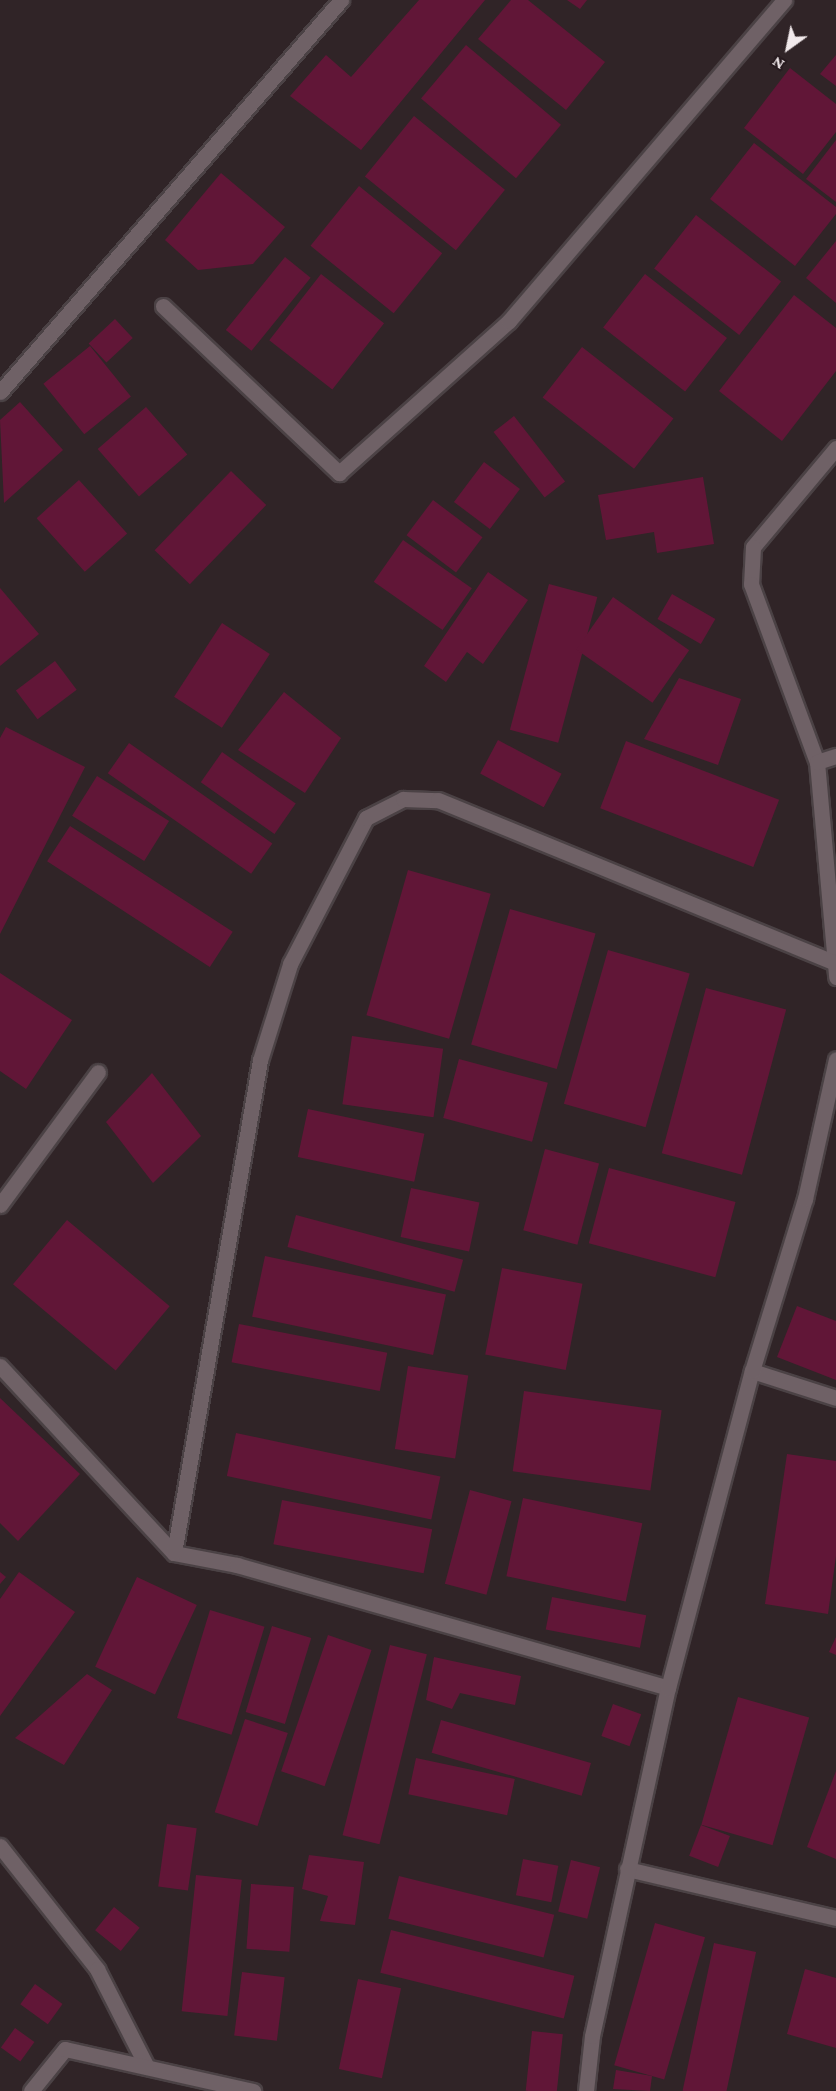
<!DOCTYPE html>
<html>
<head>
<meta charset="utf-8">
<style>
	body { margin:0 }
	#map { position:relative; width:836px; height:2091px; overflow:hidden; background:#302427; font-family:"Crimson Pro",serif }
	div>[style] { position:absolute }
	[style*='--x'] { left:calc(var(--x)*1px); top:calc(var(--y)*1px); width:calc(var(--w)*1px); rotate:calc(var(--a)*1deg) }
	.building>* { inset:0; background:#611637; transform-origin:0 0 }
	.roads { filter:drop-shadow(2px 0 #4b4245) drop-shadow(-2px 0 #4b4245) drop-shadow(0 2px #4b4245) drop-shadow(0 -2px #4b4245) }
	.street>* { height:15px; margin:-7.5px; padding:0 7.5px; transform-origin:7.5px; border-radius:7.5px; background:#6f6166 }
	span { translate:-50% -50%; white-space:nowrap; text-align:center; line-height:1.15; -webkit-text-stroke:5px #261a1e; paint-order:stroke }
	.north { position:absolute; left:758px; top:18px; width:60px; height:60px; -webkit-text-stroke:4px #261a1e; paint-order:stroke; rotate:213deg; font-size:16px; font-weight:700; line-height:24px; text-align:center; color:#f1e9eb }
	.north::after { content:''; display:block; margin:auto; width:21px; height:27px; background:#f1e9eb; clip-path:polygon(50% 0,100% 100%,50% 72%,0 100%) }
</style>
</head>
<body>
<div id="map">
	<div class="building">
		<div style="clip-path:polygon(419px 0,485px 0,361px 150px,290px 96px,326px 55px,351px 77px)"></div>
		<div style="clip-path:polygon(511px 0,528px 0,605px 62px,566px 110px,478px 39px)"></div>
		<div style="clip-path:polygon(567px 0,587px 0,580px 9px)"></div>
		<div style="left:466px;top:45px;width:124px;height:70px;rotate:40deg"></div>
		<div style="clip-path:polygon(836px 55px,836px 86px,820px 74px)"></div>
		<div style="clip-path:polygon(790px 68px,836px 104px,836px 132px,803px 174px,744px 128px)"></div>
		<div style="left:414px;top:116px;width:117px;height:78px;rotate:39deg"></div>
		<div style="clip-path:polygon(836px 140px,836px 202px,806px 179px)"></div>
		<div style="clip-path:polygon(754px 143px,836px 207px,836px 214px,795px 266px,710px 199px)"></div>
		<div style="clip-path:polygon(221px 173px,285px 227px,253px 264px,198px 270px,165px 240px)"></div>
		<div style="left:359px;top:186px;width:107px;height:77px;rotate:39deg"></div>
		<div style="left:696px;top:215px;width:108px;height:68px;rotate:38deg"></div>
		<div style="clip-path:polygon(836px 241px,836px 303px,806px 278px)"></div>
		<div style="left:285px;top:257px;width:33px;height:94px;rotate:39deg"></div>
		<div style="left:321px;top:274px;width:80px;height:84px;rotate:38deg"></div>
		<div style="left:645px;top:274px;width:104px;height:68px;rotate:38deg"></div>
		<div style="clip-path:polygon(794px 295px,836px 328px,836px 371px,782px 441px,719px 391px)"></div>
		<div style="left:115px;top:319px;width:26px;height:36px;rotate:47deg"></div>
		<div style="left:90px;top:346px;width:65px;height:60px;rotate:51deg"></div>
		<div style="left:582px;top:347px;width:116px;height:64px;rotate:38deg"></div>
		<div style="clip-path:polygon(20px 402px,63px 450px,4px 503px,0 420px)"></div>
		<div style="left:146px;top:407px;width:63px;height:64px;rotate:49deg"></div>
		<div style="left:514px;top:416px;width:83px;height:26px;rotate:52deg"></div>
		<div style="left:484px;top:462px;width:45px;height:50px;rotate:37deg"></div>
		<div style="left:231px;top:471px;width:49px;height:110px;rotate:44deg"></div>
		<div style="clip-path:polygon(703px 477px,714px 544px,657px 553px,654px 532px,606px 540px,598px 495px)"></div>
		<div style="left:79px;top:480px;width:72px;height:57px;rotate:48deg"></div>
		<div style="left:433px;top:500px;width:62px;height:44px;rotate:37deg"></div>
		<div style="left:403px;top:540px;width:84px;height:51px;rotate:35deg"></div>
		<div style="clip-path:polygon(488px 572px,528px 600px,483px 664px,467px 652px,446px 682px,424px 666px)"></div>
		<div style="left:549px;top:584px;width:50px;height:151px;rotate:15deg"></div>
		<div style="clip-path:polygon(0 588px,39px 634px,0 666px)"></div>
		<div style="left:672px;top:594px;width:50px;height:29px;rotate:30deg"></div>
		<div style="left:613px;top:597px;width:93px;height:64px;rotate:35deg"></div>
		<div style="left:222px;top:623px;width:57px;height:88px;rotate:33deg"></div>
		<div style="left:55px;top:661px;width:36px;height:49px;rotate:53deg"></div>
		<div style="clip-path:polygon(679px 678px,741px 699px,718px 765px,644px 739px)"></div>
		<div style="clip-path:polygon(284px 692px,341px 738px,305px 793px,238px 750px)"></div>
		<div style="clip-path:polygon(6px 727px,85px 767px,0 934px,0 738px)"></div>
		<div style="left:498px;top:740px;width:72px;height:38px;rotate:28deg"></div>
		<div style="left:626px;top:741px;width:164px;height:72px;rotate:21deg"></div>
		<div style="left:129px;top:743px;width:175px;height:37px;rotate:35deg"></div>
		<div style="left:222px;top:752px;width:90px;height:37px;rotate:35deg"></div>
		<div style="left:97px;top:776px;width:85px;height:47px;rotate:32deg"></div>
		<div style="left:70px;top:826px;width:194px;height:42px;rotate:33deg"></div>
		<div style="left:408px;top:870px;width:86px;height:151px;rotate:16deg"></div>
		<div style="left:510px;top:909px;width:89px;height:141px;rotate:16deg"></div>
		<div style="left:608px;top:950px;width:85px;height:160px;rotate:16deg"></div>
		<div style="clip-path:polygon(0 973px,72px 1020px,26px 1089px,0 1071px)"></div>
		<div style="left:706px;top:988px;width:83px;height:171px;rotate:15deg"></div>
		<div style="left:352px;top:1036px;width:92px;height:69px;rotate:8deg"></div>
		<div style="left:459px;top:1059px;width:92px;height:61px;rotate:15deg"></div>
		<div style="clip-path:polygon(152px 1073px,201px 1136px,153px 1183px,106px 1122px)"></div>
		<div style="left:308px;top:1109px;width:119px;height:49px;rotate:12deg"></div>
		<div style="left:545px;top:1149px;width:56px;height:84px;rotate:15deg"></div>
		<div style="left:609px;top:1168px;width:131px;height:78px;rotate:15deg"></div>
		<div style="left:411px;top:1188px;width:70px;height:50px;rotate:12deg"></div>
		<div style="left:296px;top:1215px;width:173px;height:33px;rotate:15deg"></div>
		<div style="left:67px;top:1220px;width:134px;height:84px;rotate:40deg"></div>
		<div style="left:265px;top:1256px;width:185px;height:62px;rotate:12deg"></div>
		<div style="left:502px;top:1268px;width:82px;height:88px;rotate:11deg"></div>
		<div style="clip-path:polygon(797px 1306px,836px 1321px,836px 1380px,777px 1357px)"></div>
		<div style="left:239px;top:1324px;width:151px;height:39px;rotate:11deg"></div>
		<div style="left:408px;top:1366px;width:61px;height:84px;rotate:9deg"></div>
		<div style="left:524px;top:1391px;width:139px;height:81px;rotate:8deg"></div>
		<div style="clip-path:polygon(0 1398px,80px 1474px,18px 1541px,0 1523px)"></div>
		<div style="left:236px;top:1433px;width:209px;height:44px;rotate:12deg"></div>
		<div style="clip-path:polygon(787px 1454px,836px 1461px,836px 1556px,828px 1614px,765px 1604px)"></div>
		<div style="left:470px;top:1490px;width:43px;height:97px;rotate:15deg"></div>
		<div style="left:523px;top:1498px;width:122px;height:80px;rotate:12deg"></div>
		<div style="left:282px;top:1500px;width:153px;height:45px;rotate:11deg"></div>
		<div style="clip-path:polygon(0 1572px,6px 1577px,0 1584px)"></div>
		<div style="clip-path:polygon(19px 1572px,75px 1612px,0 1716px,0 1599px)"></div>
		<div style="left:137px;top:1577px;width:66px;height:99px;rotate:25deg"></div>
		<div style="left:552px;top:1597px;width:96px;height:33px;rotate:11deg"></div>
		<div style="left:210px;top:1610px;width:57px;height:113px;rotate:17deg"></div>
		<div style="left:272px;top:1626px;width:41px;height:90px;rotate:17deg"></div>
		<div style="left:328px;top:1635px;width:46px;height:144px;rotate:19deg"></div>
		<div style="clip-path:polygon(836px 1637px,836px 1655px,829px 1652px)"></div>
		<div style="left:390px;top:1645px;width:38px;height:196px;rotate:14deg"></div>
		<div style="clip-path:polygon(434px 1657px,521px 1676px,515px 1705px,460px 1693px,452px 1709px,426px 1700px)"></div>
		<div style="clip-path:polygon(87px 1674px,112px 1690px,64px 1765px,15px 1738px)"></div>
		<div style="left:738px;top:1697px;width:74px;height:133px;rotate:16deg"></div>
		<div style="left:613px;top:1704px;width:30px;height:34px;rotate:20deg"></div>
		<div style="left:245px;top:1719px;width:45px;height:98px;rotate:18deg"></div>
		<div style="left:441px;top:1720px;width:156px;height:34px;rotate:16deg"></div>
		<div style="left:416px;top:1758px;width:101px;height:37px;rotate:12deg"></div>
		<div style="clip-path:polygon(836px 1771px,836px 1859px,807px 1847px)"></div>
		<div style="left:167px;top:1824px;width:30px;height:63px;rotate:8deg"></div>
		<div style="left:701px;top:1825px;width:31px;height:33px;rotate:21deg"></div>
		<div style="clip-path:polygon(309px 1855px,364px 1862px,355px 1925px,320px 1921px,328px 1896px,302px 1889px)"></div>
		<div style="left:523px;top:1859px;width:36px;height:37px;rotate:11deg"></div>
		<div style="left:571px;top:1860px;width:30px;height:53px;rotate:14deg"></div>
		<div style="left:196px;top:1875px;width:46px;height:137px;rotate:6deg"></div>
		<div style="left:399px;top:1876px;width:160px;height:44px;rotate:14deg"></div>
		<div style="left:251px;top:1884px;width:43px;height:65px;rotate:4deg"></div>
		<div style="left:114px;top:1907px;width:33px;height:30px;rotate:39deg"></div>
		<div style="left:655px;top:1923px;width:52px;height:148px;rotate:16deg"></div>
		<div style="left:391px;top:1930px;width:189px;height:44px;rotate:14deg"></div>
		<div style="left:714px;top:1943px;width:43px;height:151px;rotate:12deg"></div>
		<div style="clip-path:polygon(805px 1969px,836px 1978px,836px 2048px,787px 2034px)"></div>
		<div style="left:242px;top:1972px;width:43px;height:64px;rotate:7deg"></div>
		<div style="left:358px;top:1979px;width:44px;height:92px;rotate:12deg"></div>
		<div style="left:35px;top:1984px;width:34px;height:25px;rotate:36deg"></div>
		<div style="left:15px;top:2028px;width:24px;height:24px;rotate:36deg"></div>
		<div style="left:532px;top:2031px;width:31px;height:60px;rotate:6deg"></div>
		<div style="clip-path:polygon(616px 2070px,652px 2076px,650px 2091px,613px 2089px)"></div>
	</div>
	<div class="roads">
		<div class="street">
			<div style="--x:163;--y:306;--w:243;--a:43.5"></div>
			<div style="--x:339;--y:473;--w:228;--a:-41.8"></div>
			<div style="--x:509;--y:321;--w:423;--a:-49.4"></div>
			<div style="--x:0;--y:392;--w:520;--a:-48.98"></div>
			<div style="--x:836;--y:448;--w:129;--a:130"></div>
			<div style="--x:753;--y:547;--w:37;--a:93"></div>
			<div style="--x:751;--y:584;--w:190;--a:69.7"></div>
			<div style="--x:817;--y:762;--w:216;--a:84.9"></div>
			<div style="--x:817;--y:762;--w:20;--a:-18"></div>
			<div style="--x:0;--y:1205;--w:165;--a:-53.6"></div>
			<div style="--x:0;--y:1366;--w:255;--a:47.1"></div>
			<div style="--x:174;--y:1553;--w:64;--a:10.8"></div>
			<div style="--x:237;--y:1565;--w:448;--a:15.9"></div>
			<div style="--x:752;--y:1371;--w:88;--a:17.8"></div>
			<div style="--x:174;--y:1553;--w:500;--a:-80.1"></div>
			<div style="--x:260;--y:1060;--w:101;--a:-72.6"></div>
			<div style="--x:290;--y:964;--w:165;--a:-62.5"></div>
			<div style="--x:366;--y:818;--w:42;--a:-27.2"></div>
			<div style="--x:403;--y:799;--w:35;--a:2"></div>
			<div style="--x:438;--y:800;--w:429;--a:22.3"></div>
			<div style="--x:0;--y:1846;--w:157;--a:51.7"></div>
			<div style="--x:97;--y:1969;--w:110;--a:63"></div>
			<div style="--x:627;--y:1869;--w:215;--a:13.2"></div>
			<div style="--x:31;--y:2091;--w:54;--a:-51"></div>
			<div style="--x:65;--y:2049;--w:193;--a:12.6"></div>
			<div style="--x:586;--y:2091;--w:55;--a:-83.8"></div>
			<div style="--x:592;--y:2036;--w:356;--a:-77.7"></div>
			<div style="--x:668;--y:1688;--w:328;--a:-75.2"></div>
			<div style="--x:752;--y:1371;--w:180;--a:-72.9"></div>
			<div style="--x:805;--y:1199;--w:143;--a:-77.5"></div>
		</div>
	</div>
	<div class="north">N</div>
</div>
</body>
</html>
